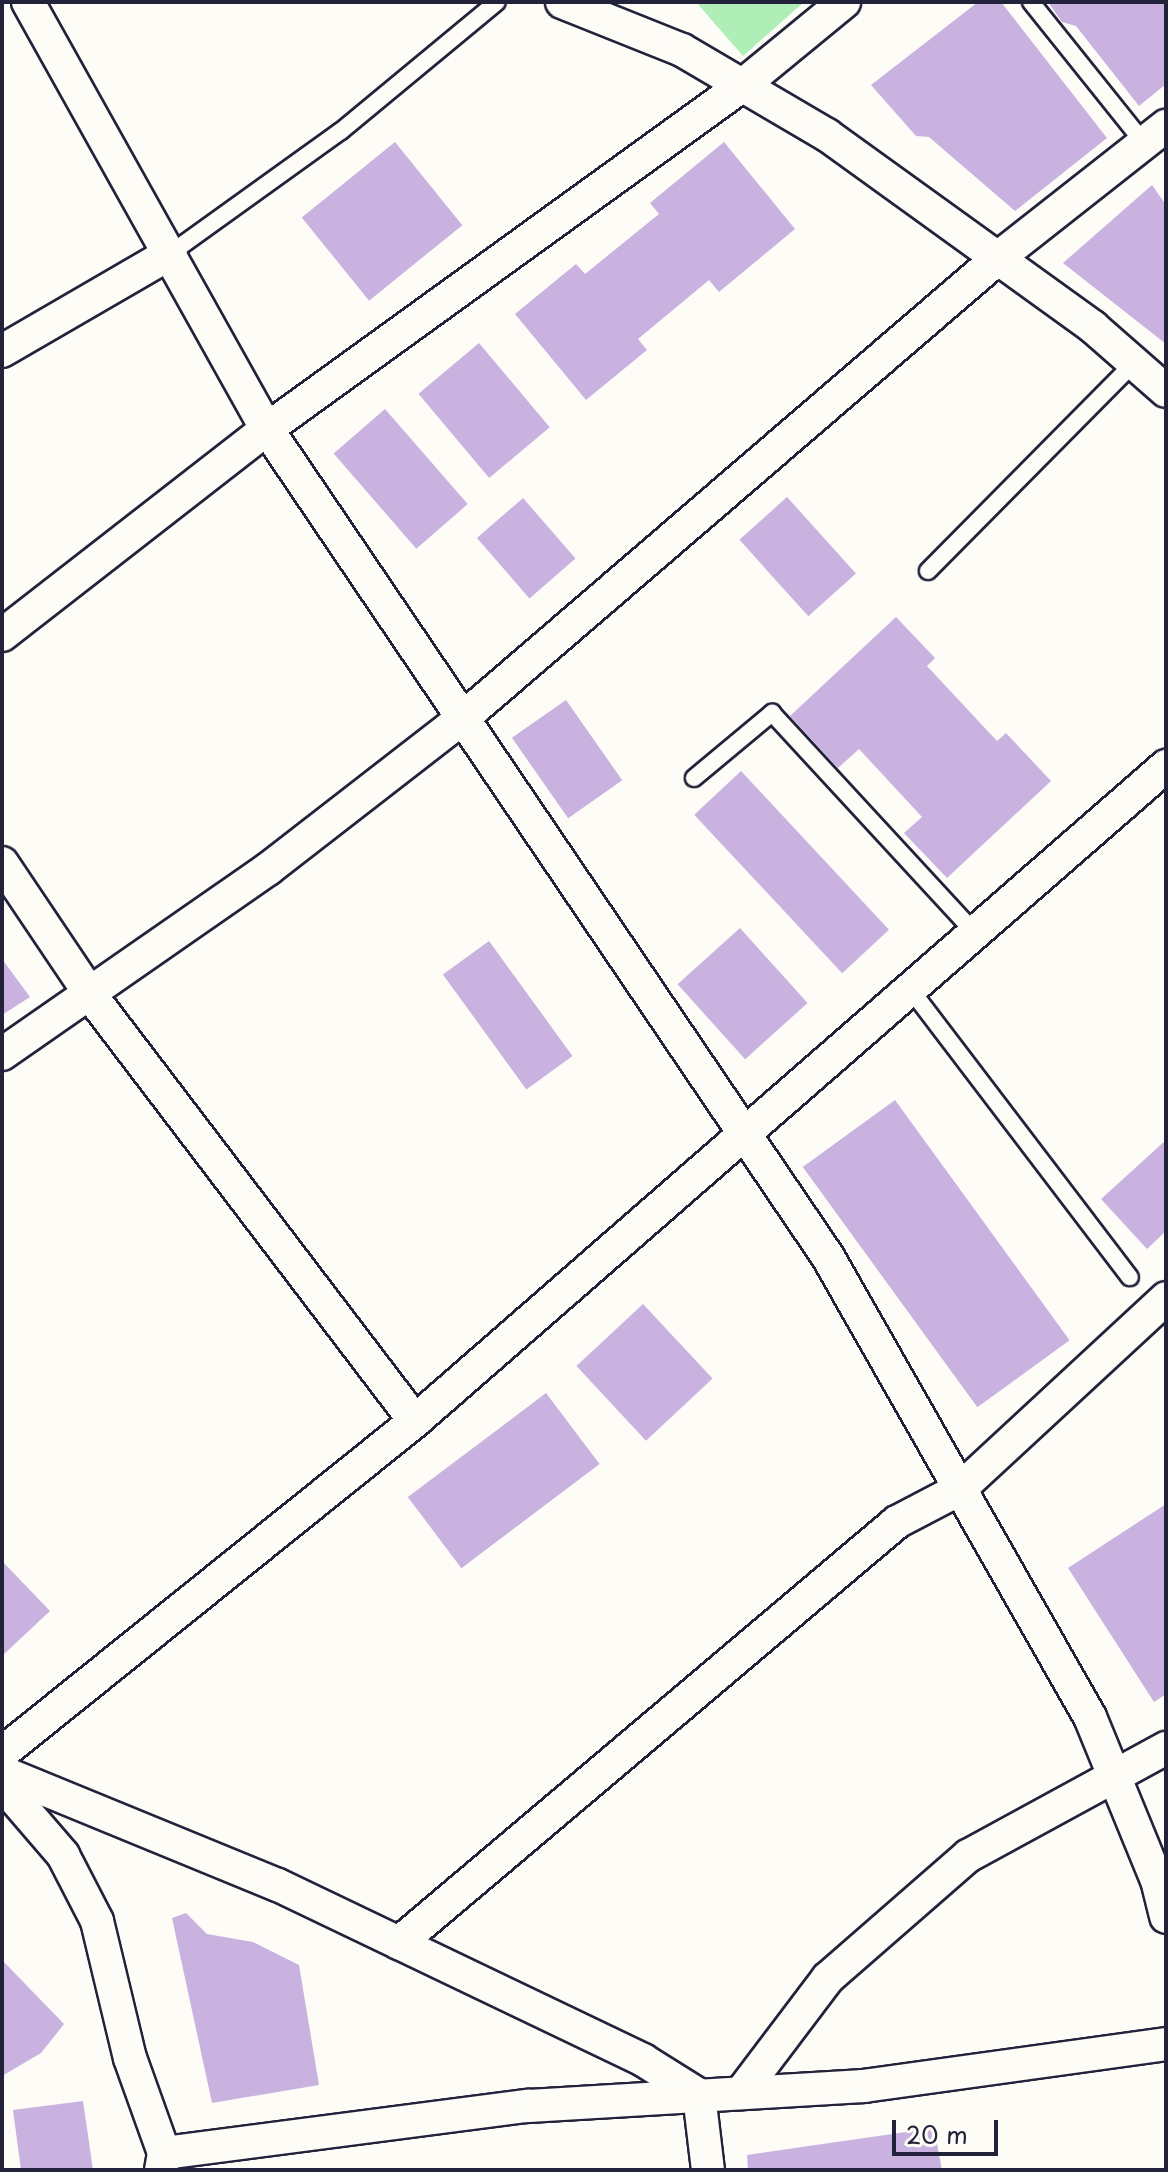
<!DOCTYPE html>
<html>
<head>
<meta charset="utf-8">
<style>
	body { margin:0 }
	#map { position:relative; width:1168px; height:2172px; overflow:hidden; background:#fdfcf7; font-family:"Playpen Sans",sans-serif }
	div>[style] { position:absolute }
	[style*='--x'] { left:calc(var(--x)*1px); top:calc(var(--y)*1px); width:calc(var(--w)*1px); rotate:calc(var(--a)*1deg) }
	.green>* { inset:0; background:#afefb7 }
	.building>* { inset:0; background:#c9b1e0; transform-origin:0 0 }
	.roads { filter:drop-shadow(2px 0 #22223b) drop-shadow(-2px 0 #22223b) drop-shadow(0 2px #22223b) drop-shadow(0 -2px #22223b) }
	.service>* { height:16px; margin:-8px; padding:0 8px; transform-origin:8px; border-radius:8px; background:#fdfcf7 }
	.minor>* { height:32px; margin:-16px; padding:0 16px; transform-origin:16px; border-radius:16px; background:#fdfcf7 }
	span { translate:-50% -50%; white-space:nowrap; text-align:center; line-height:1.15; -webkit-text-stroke:6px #fdfcf7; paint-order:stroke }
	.frame { position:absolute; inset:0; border:4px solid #22223b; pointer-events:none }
	.scale { position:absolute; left:892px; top:2120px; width:106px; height:36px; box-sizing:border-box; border:4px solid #22223b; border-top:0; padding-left:10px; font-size:24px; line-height:28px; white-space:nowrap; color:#22223b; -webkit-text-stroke:6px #fdfcf7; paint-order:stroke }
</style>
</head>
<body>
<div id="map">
	<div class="green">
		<div style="clip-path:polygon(696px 2px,804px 2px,743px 56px)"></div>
	</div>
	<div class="building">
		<div style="clip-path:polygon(978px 2px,1001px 2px,1107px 138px,1015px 211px,929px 137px,916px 136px,871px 85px)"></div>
		<div style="clip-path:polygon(1048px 2px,1166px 2px,1166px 84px,1139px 106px,1076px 26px,1062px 22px)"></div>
		<div style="left:395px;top:142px;width:107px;height:120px;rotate:51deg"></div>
		<div style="clip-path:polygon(724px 142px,795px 229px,719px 292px,709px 280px,638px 339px,647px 350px,586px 400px,515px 314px,576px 264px,585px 274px,659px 214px,650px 203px)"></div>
		<div style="clip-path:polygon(1152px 185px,1166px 205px,1166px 344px,1063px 263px)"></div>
		<div style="left:479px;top:343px;width:110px;height:79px;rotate:50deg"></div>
		<div style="left:385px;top:409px;width:126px;height:68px;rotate:49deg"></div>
		<div style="left:787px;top:497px;width:103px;height:64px;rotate:48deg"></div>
		<div style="left:523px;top:498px;width:80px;height:61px;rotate:49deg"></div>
		<div style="clip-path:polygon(896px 617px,935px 658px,927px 666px,997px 741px,1006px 733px,1051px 781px,947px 878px,904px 833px,922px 817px,859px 749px,838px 768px,790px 716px)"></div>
		<div style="left:566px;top:700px;width:98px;height:66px;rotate:55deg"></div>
		<div style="left:741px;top:771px;width:217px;height:64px;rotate:47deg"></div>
		<div style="left:740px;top:928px;width:101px;height:84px;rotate:48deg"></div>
		<div style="left:489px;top:941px;width:142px;height:57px;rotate:54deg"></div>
		<div style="clip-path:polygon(2px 959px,30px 997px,2px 1015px)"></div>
		<div style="left:895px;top:1100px;width:297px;height:114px;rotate:54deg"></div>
		<div style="clip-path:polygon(1166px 1140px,1166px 1231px,1147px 1249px,1101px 1199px)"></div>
		<div style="left:643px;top:1304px;width:102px;height:91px;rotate:47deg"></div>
		<div style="left:546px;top:1393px;width:89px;height:173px;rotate:53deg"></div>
		<div style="clip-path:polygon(1166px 1504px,1166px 1694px,1154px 1702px,1068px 1568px)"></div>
		<div style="clip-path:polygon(2px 1561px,50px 1611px,2px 1656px)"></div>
		<div style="clip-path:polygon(186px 1913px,207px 1934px,253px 1942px,299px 1965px,319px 2085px,212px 2103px,172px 1918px)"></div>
		<div style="clip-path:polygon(2px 1960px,64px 2024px,41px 2053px,2px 2076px)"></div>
		<div style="clip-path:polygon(83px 2101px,93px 2170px,21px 2170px,13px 2110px)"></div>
		<div style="clip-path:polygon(934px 2128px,942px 2170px,748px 2170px,747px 2155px)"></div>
	</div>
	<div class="roads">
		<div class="service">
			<div style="--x:1031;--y:2;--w:181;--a:51.3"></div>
			<div style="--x:171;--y:253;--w:209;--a:-35.7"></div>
			<div style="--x:341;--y:131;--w:202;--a:-39.6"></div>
			<div style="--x:928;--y:571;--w:293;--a:-45.3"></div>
			<div style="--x:694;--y:778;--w:102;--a:-39.8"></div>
			<div style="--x:772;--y:713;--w:301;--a:47.3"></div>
			<div style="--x:911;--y:990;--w:361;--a:52.7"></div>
		</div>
		<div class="minor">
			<div style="--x:28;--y:2;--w:489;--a:60.8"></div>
			<div style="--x:267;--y:429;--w:1000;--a:55.88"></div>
			<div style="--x:828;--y:1257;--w:529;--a:60.34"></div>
			<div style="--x:1090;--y:1717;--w:176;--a:67.7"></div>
			<div style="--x:1157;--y:1880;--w:38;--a:76"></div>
			<div style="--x:562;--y:2;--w:129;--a:21.8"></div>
			<div style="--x:682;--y:50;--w:168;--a:30.4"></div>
			<div style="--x:827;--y:135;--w:328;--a:35.8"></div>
			<div style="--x:1093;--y:327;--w:97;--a:41.2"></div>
			<div style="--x:2;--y:351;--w:195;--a:-30.1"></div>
			<div style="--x:2;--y:635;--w:336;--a:-37.9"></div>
			<div style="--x:267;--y:429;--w:587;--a:-35.86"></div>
			<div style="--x:743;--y:85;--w:131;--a:-39.4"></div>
			<div style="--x:2;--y:863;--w:161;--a:56.1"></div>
			<div style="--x:92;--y:997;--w:533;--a:52.7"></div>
			<div style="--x:2;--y:1054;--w:324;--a:-34.8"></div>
			<div style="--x:268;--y:869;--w:247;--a:-37.8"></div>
			<div style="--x:463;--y:718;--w:706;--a:-40.69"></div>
			<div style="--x:998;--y:258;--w:214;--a:-38.2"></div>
			<div style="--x:2;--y:1753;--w:530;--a:-38.79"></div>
			<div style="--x:415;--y:1421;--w:997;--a:-41.09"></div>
			<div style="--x:2;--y:1772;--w:298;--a:22.3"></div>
			<div style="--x:278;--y:1885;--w:405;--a:25.6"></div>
			<div style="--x:643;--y:2060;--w:66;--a:32"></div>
			<div style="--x:699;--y:2095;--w:76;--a:83.2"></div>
			<div style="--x:2;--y:1784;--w:94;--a:49.3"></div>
			<div style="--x:63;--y:1855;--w:74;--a:62.7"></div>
			<div style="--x:97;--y:1921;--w:141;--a:76.5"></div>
			<div style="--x:130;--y:2058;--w:101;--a:70.3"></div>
			<div style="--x:164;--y:2153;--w:17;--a:100"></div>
			<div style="--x:399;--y:1943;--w:652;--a:-40.21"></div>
			<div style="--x:897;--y:1522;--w:71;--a:-27.6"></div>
			<div style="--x:960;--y:1489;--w:281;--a:-42.8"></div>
			<div style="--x:741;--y:2093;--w:144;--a:-52.9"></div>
			<div style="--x:828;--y:1978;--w:186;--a:-41.1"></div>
			<div style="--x:968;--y:1856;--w:226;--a:-28.6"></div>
			<div style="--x:164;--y:2153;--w:367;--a:-7.4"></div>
			<div style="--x:528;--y:2106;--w:337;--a:-3.4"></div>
			<div style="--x:864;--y:2086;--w:305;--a:-7.9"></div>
		</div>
	</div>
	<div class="frame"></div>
	<div class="scale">20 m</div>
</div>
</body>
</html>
